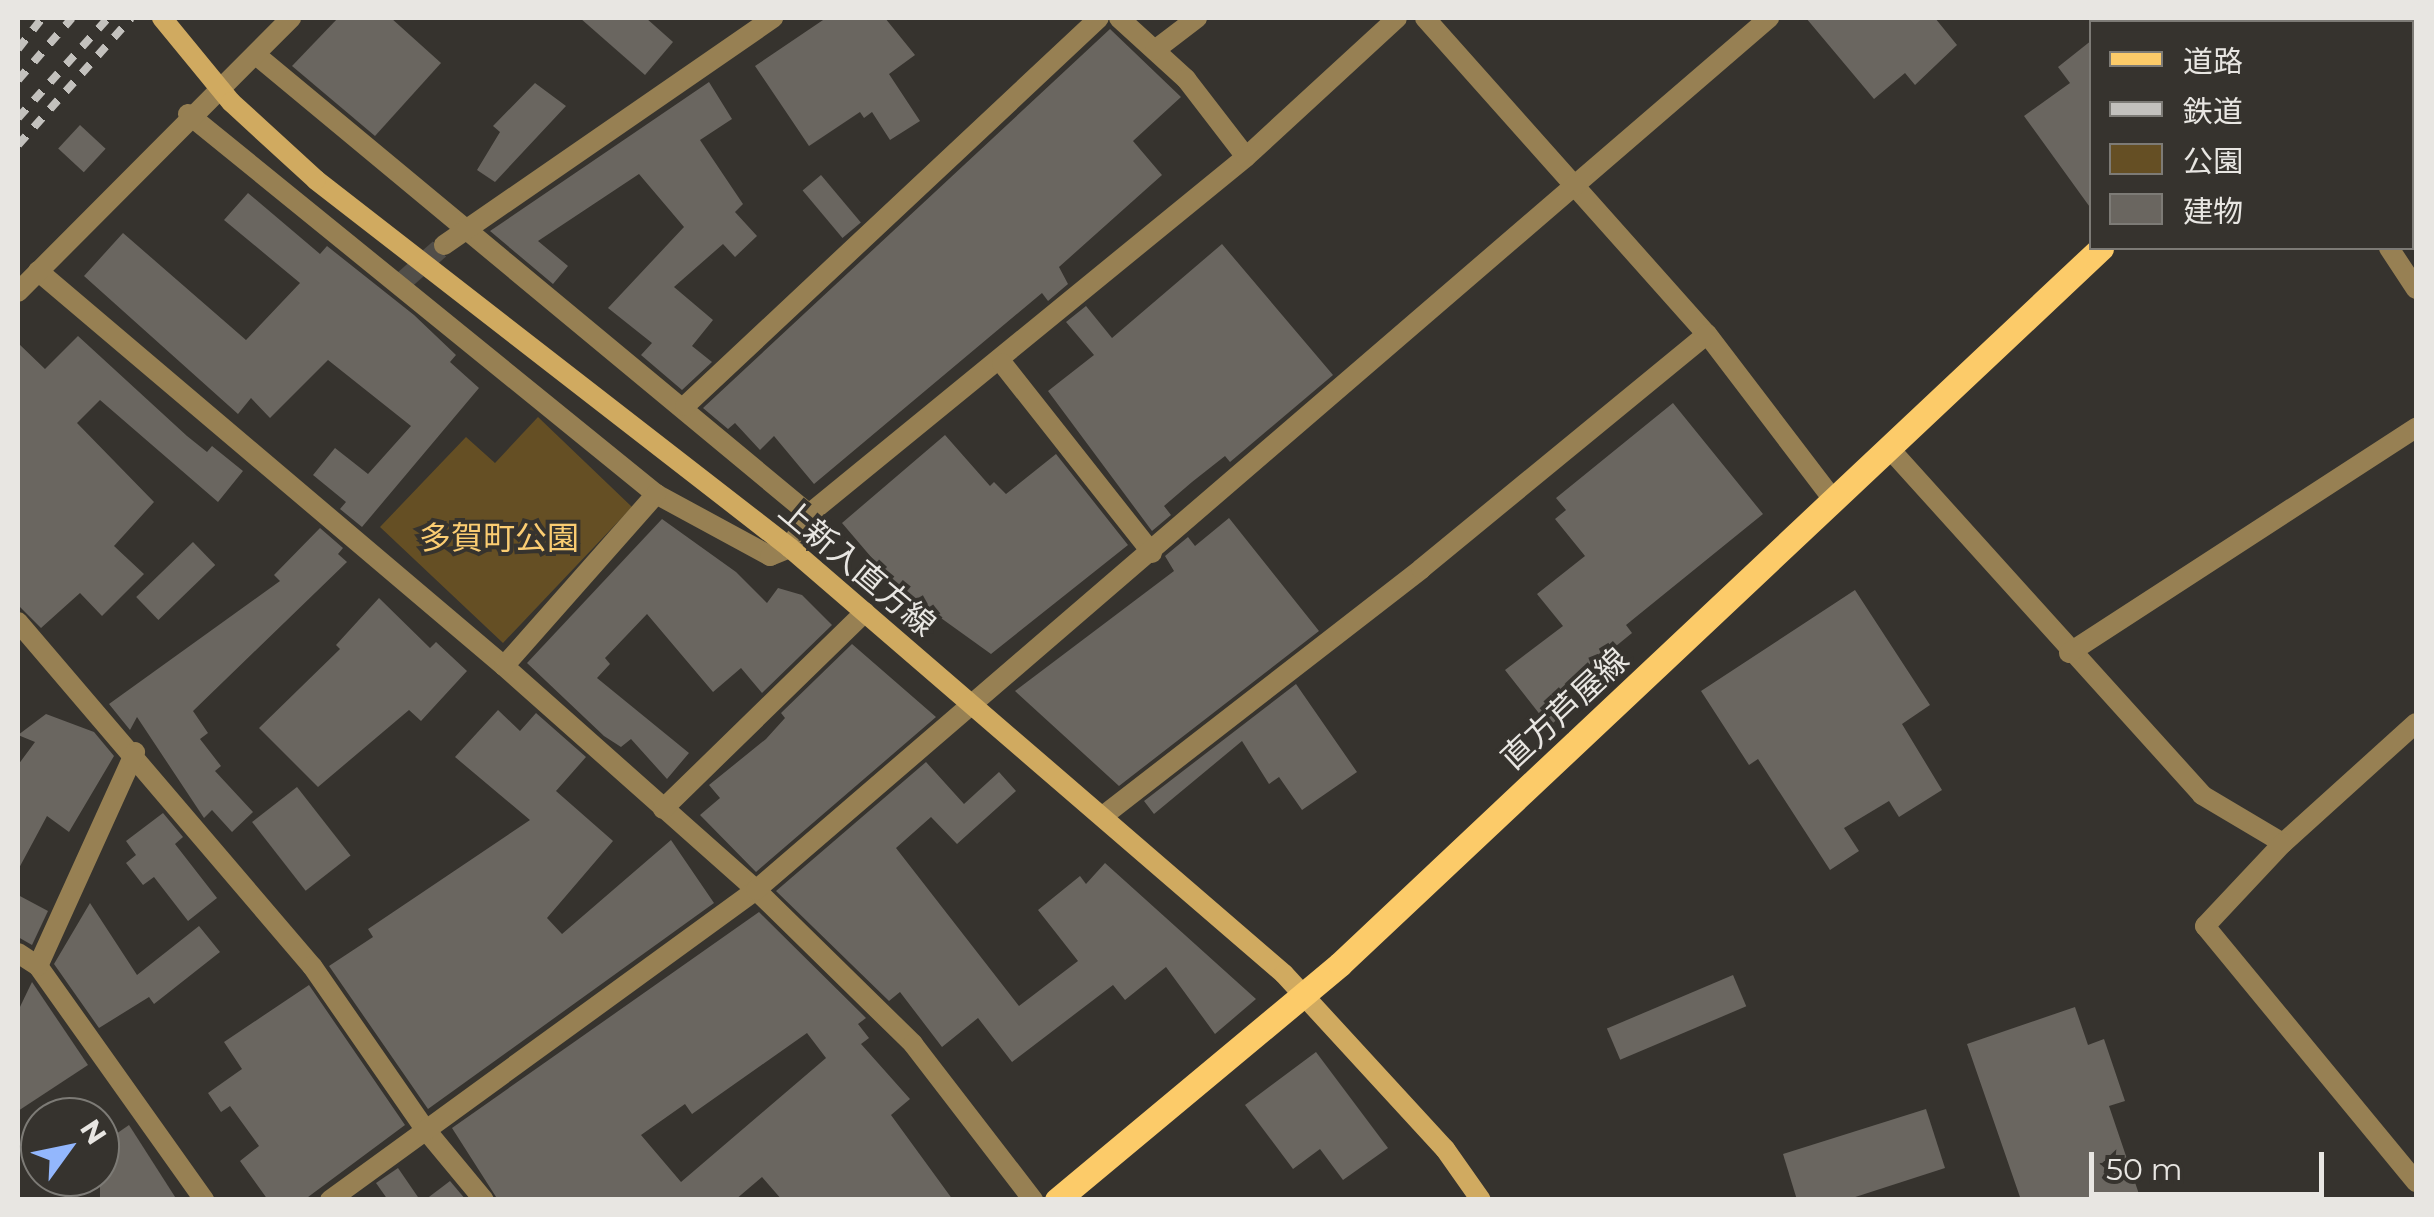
<!DOCTYPE html>
<html>
<head>
<meta charset="utf-8">
<style>
	body { margin:0 }
	#map { position:relative; width:2434px; height:1217px; overflow:hidden; background:#36332e; font-family:Montserrat,"Noto Sans JP",sans-serif }
	div>[style] { position:absolute }
	[style*='--x'] { left:calc(var(--x)*1px); top:calc(var(--y)*1px); width:calc(var(--w)*1px); rotate:calc(var(--a)*1deg) }
	.green>* { inset:0; background:#654f24 }
	.building>* { inset:0; background:#6a6660; transform-origin:0 0 }
	.minor-tunnel>* { height:20px; margin-top:-10px; transform-origin:0; background:repeating-linear-gradient(90deg,#514e49 0 20px,transparent 0 30px) }
	.minor>* { height:20px; margin:-10px; padding:0 10px; transform-origin:10px; border-radius:10px; background:#978053 }
	.secondary>* { height:20px; margin:-10px; padding:0 10px; transform-origin:10px; border-radius:10px; background:#d0aa60 }
	.primary>* { height:25px; margin:-12.5px; padding:0 12.5px; transform-origin:12.5px; border-radius:12.5px; background:#fccb69 }
	.rail>* { height:8px; margin-top:-4px; transform-origin:0; background:repeating-linear-gradient(90deg,#c3c1bd 0 12px,transparent 0 24px) }
	.secondary-bridge>* { height:20px; margin:-10px; padding:0 10px; transform-origin:10px; border-radius:10px; background:#d0aa60 }
	span { translate:-50% -50%; white-space:nowrap; text-align:center; line-height:1.15; -webkit-text-stroke:8px #36332e; paint-order:stroke }
	.park-label { font-size:32px; color:#fbcd72 }
	.street-label { font-size:32px; color:#e8e6e2 }
	.frame { position:absolute; inset:0; border:20px solid #e8e6e2; pointer-events:none }
	.legend { position:absolute; left:2089px; top:20px; width:325px; height:230px; box-sizing:border-box; background:#36332e; border:2px solid #7d7b76; margin:0; padding:12px 18px; list-style:none; font-size:30px; color:#e8e6e2 }
	.legend li { display:flex; align-items:center; gap:20px; height:50px }
	.legend b { width:50px; border:2px solid #7d7b76 }
	.north { position:absolute; left:20px; top:1097px; width:100px; height:100px; box-sizing:border-box; background:#36332e; border:2px solid #7d7b76; border-radius:50%; rotate:57deg; font-size:28px; font-weight:700; line-height:40px; text-align:center; color:#e8e6e2 }
	.north::after { content:''; display:block; margin:auto; width:35px; height:45px; background:#93b7fd; clip-path:polygon(50% 0,100% 100%,50% 72%,0 100%) }
	.scale { position:absolute; left:2089px; top:1152px; width:235px; height:45px; box-sizing:border-box; border:5px solid #e8e6e2; border-top:0; padding-left:12px; font-size:30px; line-height:35px; white-space:nowrap; color:#e8e6e2; -webkit-text-stroke:8px #36332e; paint-order:stroke }
</style>
</head>
<body>
<div id="map">
	<div class="green">
		<div style="clip-path:polygon(538px 417px,632px 507px,503px 643px,380px 527px,466px 437px,495px 463px)"></div>
	</div>
	<div class="building">
		<div style="clip-path:polygon(338px 18px,391px 18px,441px 63px,375px 136px,292px 66px)"></div>
		<div style="clip-path:polygon(580px 18px,646px 18px,673px 42px,645px 75px)"></div>
		<div style="clip-path:polygon(826px 18px,885px 18px,915px 55px,889px 74px,920px 121px,890px 140px,872px 112px,864px 118px,860px 112px,809px 146px,755px 66px)"></div>
		<div style="clip-path:polygon(1806px 18px,1935px 18px,1957px 45px,1915px 85px,1905px 73px,1874px 99px)"></div>
		<div style="clip-path:polygon(1110px 29px,1181px 97px,1133px 141px,1162px 175px,1059px 267px,1068px 284px,1048px 301px,1042px 293px,814px 484px,774px 436px,760px 450px,735px 423px,728px 429px,703px 408px)"></div>
		<div style="clip-path:polygon(2092px 40px,2092px 210px,2024px 116px,2070px 83px,2058px 67px)"></div>
		<div style="clip-path:polygon(709px 82px,732px 119px,700px 140px,743px 204px,735px 212px,757px 236px,735px 257px,723px 244px,674px 287px,713px 320px,692px 346px,712px 362px,682px 390px,641px 355px,652px 343px,608px 308px,684px 227px,639px 174px,538px 241px,568px 266px,553px 284px,490px 231px)"></div>
		<div style="clip-path:polygon(535px 83px,566px 106px,495px 182px,477px 170px,500px 132px,493px 126px)"></div>
		<div style="left:80px;top:125px;width:35px;height:32px;rotate:43deg"></div>
		<div style="left:821px;top:175px;width:62px;height:24px;rotate:50deg"></div>
		<div style="clip-path:polygon(248px 193px,320px 254px,327px 246px,414px 315px,456px 355px,450px 362px,479px 388px,362px 527px,340px 509px,346px 502px,313px 475px,335px 448px,368px 474px,411px 426px,328px 360px,270px 418px,251px 398px,238px 414px,84px 276px,123px 233px,246px 340px,300px 283px,224px 220px)"></div>
		<div style="clip-path:polygon(1222px 244px,1333px 375px,1230px 462px,1225px 456px,1192px 482px,1164px 506px,1171px 515px,1152px 531px,1048px 391px,1094px 355px,1066px 322px,1086px 306px,1112px 338px)"></div>
		<div style="clip-path:polygon(78px 336px,187px 436px,207px 452px,212px 446px,243px 471px,218px 502px,100px 400px,77px 423px,154px 502px,114px 546px,144px 574px,102px 616px,80px 593px,41px 628px,18px 605px,18px 343px,45px 369px)"></div>
		<div style="clip-path:polygon(1673px 403px,1763px 514px,1626px 625px,1632px 633px,1561px 691px,1573px 707px,1549px 726px,1505px 670px,1563px 626px,1537px 594px,1585px 556px,1555px 519px,1566px 510px,1556px 498px)"></div>
		<div style="clip-path:polygon(945px 435px,990px 486px,994px 482px,1006px 494px,1056px 454px,1128px 545px,991px 654px,895px 585px,842px 523px)"></div>
		<div style="clip-path:polygon(1229px 518px,1319px 631px,1119px 786px,1015px 691px,1174px 571px,1165px 556px,1188px 537px,1195px 546px)"></div>
		<div style="clip-path:polygon(662px 519px,736px 572px,767px 603px,778px 588px,802px 595px,832px 625px,762px 693px,741px 668px,713px 692px,647px 614px,605px 658px,610px 664px,597px 678px,689px 753px,667px 779px,631px 739px,621px 747px,604px 736px,527px 663px)"></div>
		<div style="clip-path:polygon(320px 528px,343px 548px,338px 554px,347px 562px,193px 711px,208px 733px,200px 739px,221px 766px,215px 771px,253px 812px,232px 832px,212px 810px,204px 818px,137px 717px,130px 730px,109px 704px,280px 581px,274px 575px)"></div>
		<div style="left:193px;top:542px;width:32px;height:79px;rotate:46deg"></div>
		<div style="clip-path:polygon(1855px 590px,1930px 705px,1902px 724px,1942px 790px,1899px 817px,1889px 801px,1844px 828px,1859px 851px,1830px 870px,1758px 759px,1749px 765px,1701px 691px)"></div>
		<div style="clip-path:polygon(379px 598px,430px 648px,436px 642px,467px 671px,421px 721px,409px 710px,318px 787px,259px 728px,340px 649px,336px 645px)"></div>
		<div style="clip-path:polygon(852px 644px,936px 717px,756px 872px,700px 815px,720px 798px,709px 785px,766px 739px,785px 718px,781px 713px)"></div>
		<div style="clip-path:polygon(1296px 684px,1357px 772px,1302px 810px,1279px 777px,1269px 784px,1242px 741px,1154px 814px,1144px 801px)"></div>
		<div style="clip-path:polygon(498px 710px,520px 731px,536px 713px,586px 757px,556px 791px,613px 841px,547px 918px,562px 934px,671px 840px,714px 903px,428px 1109px,329px 966px,373px 937px,368px 929px,530px 820px,455px 757px)"></div>
		<div style="clip-path:polygon(46px 714px,94px 732px,114px 756px,69px 832px,47px 816px,18px 870px,18px 765px,35px 742px,18px 735px)"></div>
		<div style="clip-path:polygon(926px 762px,964px 804px,999px 772px,1016px 791px,957px 844px,931px 817px,896px 848px,1019px 1006px,1078px 961px,1038px 910px,1080px 876px,1086px 884px,1105px 863px,1256px 999px,1215px 1034px,1166px 967px,1125px 1000px,1113px 985px,1012px 1062px,978px 1018px,942px 1047px,900px 992px,889px 1001px,776px 891px)"></div>
		<div style="left:297px;top:787px;width:87px;height:57px;rotate:52deg"></div>
		<div style="clip-path:polygon(163px 813px,183px 837px,175px 844px,217px 898px,188px 921px,154px 877px,143px 885px,126px 863px,136px 855px,126px 841px)"></div>
		<div style="clip-path:polygon(18px 895px,48px 911px,32px 945px,18px 937px)"></div>
		<div style="clip-path:polygon(90px 903px,137px 975px,199px 926px,220px 952px,154px 1004px,149px 997px,99px 1028px,54px 964px)"></div>
		<div style="clip-path:polygon(evenodd,759px 912px,866px 1018px,858px 1024px,869px 1038px,861px 1044px,910px 1099px,891px 1115px,953px 1200px,782px 1200px,762px 1177px,735px 1200px,498px 1200px,452px 1128px,759px 912px,807px 1033px,826px 1058px,681px 1182px,641px 1135px,685px 1104px,692px 1114px,807px 1033px)"></div>
		<div style="left:1733px;top:975px;width:34px;height:137px;rotate:67deg"></div>
		<div style="clip-path:polygon(32px 982px,88px 1065px,18px 1111px,18px 1011px)"></div>
		<div style="clip-path:polygon(309px 985px,405px 1125px,304px 1200px,268px 1200px,240px 1161px,259px 1146px,230px 1106px,221px 1112px,208px 1093px,242px 1069px,224px 1042px)"></div>
		<div style="clip-path:polygon(2075px 1007px,2088px 1045px,2104px 1039px,2125px 1101px,2109px 1106px,2141px 1200px,2021px 1200px,1967px 1044px)"></div>
		<div style="clip-path:polygon(1316px 1052px,1388px 1148px,1343px 1180px,1320px 1149px,1293px 1169px,1245px 1105px)"></div>
		<div style="clip-path:polygon(1926px 1109px,1945px 1168px,1846px 1200px,1797px 1200px,1783px 1154px)"></div>
		<div style="clip-path:polygon(129px 1125px,177px 1200px,100px 1200px,100px 1145px)"></div>
		<div style="clip-path:polygon(398px 1168px,420px 1200px,388px 1200px,376px 1183px)"></div>
		<div style="clip-path:polygon(450px 1181px,466px 1200px,425px 1200px)"></div>
	</div>
	<div class="minor-tunnel">
		<div style="--x:402;--y:282;--w:56;--a:-41.4"></div>
	</div>
	<div class="minor">
		<div style="--x:1119;--y:18;--w:91;--a:42.3"></div>
		<div style="--x:1186;--y:79;--w:98;--a:52.4"></div>
		<div style="--x:1425;--y:18;--w:424;--a:48.3"></div>
		<div style="--x:1707;--y:334;--w:206;--a:52.7"></div>
		<div style="--x:2231;--y:18;--w:6;--a:45"></div>
		<div style="--x:1155;--y:50;--w:53;--a:-37.3"></div>
		<div style="--x:256;--y:55;--w:719;--a:39.69"></div>
		<div style="--x:188;--y:114;--w:603;--a:39.08"></div>
		<div style="--x:656;--y:494;--w:130;--a:28.5"></div>
		<div style="--x:770;--y:556;--w:22;--a:-22"></div>
		<div style="--x:790;--y:548;--w:39;--a:-61"></div>
		<div style="--x:809;--y:514;--w:564;--a:-39.25"></div>
		<div style="--x:1246;--y:157;--w:205;--a:-42.6"></div>
		<div style="--x:444;--y:245;--w:400;--a:-34.6"></div>
		<div style="--x:2389;--y:248;--w:49;--a:56.6"></div>
		<div style="--x:38;--y:271;--w:611;--a:40.29"></div>
		<div style="--x:504;--y:666;--w:337;--a:41.6"></div>
		<div style="--x:756;--y:890;--w:220;--a:44.4"></div>
		<div style="--x:913;--y:1044;--w:197;--a:52.4"></div>
		<div style="--x:18;--y:292;--w:387;--a:-45.1"></div>
		<div style="--x:1002;--y:363;--w:242;--a:51.7"></div>
		<div style="--x:685;--y:406;--w:567;--a:-43.14"></div>
		<div style="--x:1888;--y:447;--w:469;--a:47.9"></div>
		<div style="--x:2202;--y:795;--w:94;--a:30.7"></div>
		<div style="--x:18;--y:622;--w:453;--a:49.5"></div>
		<div style="--x:312;--y:966;--w:198;--a:55.3"></div>
		<div style="--x:425;--y:1129;--w:92;--a:50.3"></div>
		<div style="--x:2069;--y:653;--w:414;--a:-33"></div>
		<div style="--x:504;--y:666;--w:230;--a:-48.5"></div>
		<div style="--x:2416;--y:723;--w:179;--a:137.9"></div>
		<div style="--x:2283;--y:843;--w:114;--a:133.2"></div>
		<div style="--x:2205;--y:926;--w:332;--a:50.5"></div>
		<div style="--x:663;--y:809;--w:282;--a:-44.3"></div>
		<div style="--x:1103;--y:816;--w:403;--a:-37.8"></div>
		<div style="--x:1421;--y:569;--w:370;--a:-39.4"></div>
		<div style="--x:18;--y:953;--w:24;--a:33"></div>
		<div style="--x:38;--y:966;--w:287;--a:54.6"></div>
		<div style="--x:38;--y:966;--w:235;--a:-65.6"></div>
		<div style="--x:330;--y:1200;--w:527;--a:-36.04"></div>
		<div style="--x:756;--y:890;--w:1337;--a:-40.72"></div>
	</div>
	<div class="secondary">
		<div style="--x:316;--y:180;--w:600;--a:37.82"></div>
		<div style="--x:790;--y:548;--w:652;--a:40.77"></div>
		<div style="--x:1284;--y:974;--w:238;--a:47.4"></div>
		<div style="--x:1445;--y:1149;--w:62;--a:54.8"></div>
	</div>
	<div class="primary">
		<div style="--x:2354;--y:22;--w:7;--a:-34"></div>
		<div style="--x:1057;--y:1200;--w:368;--a:-39.8"></div>
		<div style="--x:1340;--y:964;--w:1045;--a:-43.25"></div>
	</div>
	<div class="rail">
		<div style="--x:18;--y:49;--w:39;--a:-52"></div>
		<div style="--x:18;--y:80;--w:82;--a:-48.9"></div>
		<div style="--x:18;--y:118;--w:135;--a:-48"></div>
		<div style="--x:18;--y:145;--w:170;--a:-48.3"></div>
	</div>
	<div class="secondary-bridge">
		<div style="--x:162;--y:18;--w:109;--a:50.6"></div>
		<div style="--x:231;--y:102;--w:115;--a:42.5"></div>
	</div>
	<div class="park-label">
		<span style="left:499px;top:538px">多賀町公園</span>
	</div>
	<div class="street-label">
		<span style="left:857px;top:568px;rotate:40deg">上新入直方線</span>
		<span style="left:1565px;top:709px;rotate:-43deg">直方芦屋線</span>
	</div>
	<div class="frame"></div>
	<ul class="legend">
	<li><b style="height:12px;background:#fccb69"></b>道路</li>
	<li><b style="height:12px;background:#c3c1bd"></b>鉄道</li>
	<li><b style="height:28px;background:#654f24"></b>公園</li>
	<li><b style="height:28px;background:#6a6660"></b>建物</li>
	</ul>
	<div class="north">N</div>
	<div class="scale">50 m</div>
</div>
</body>
</html>
